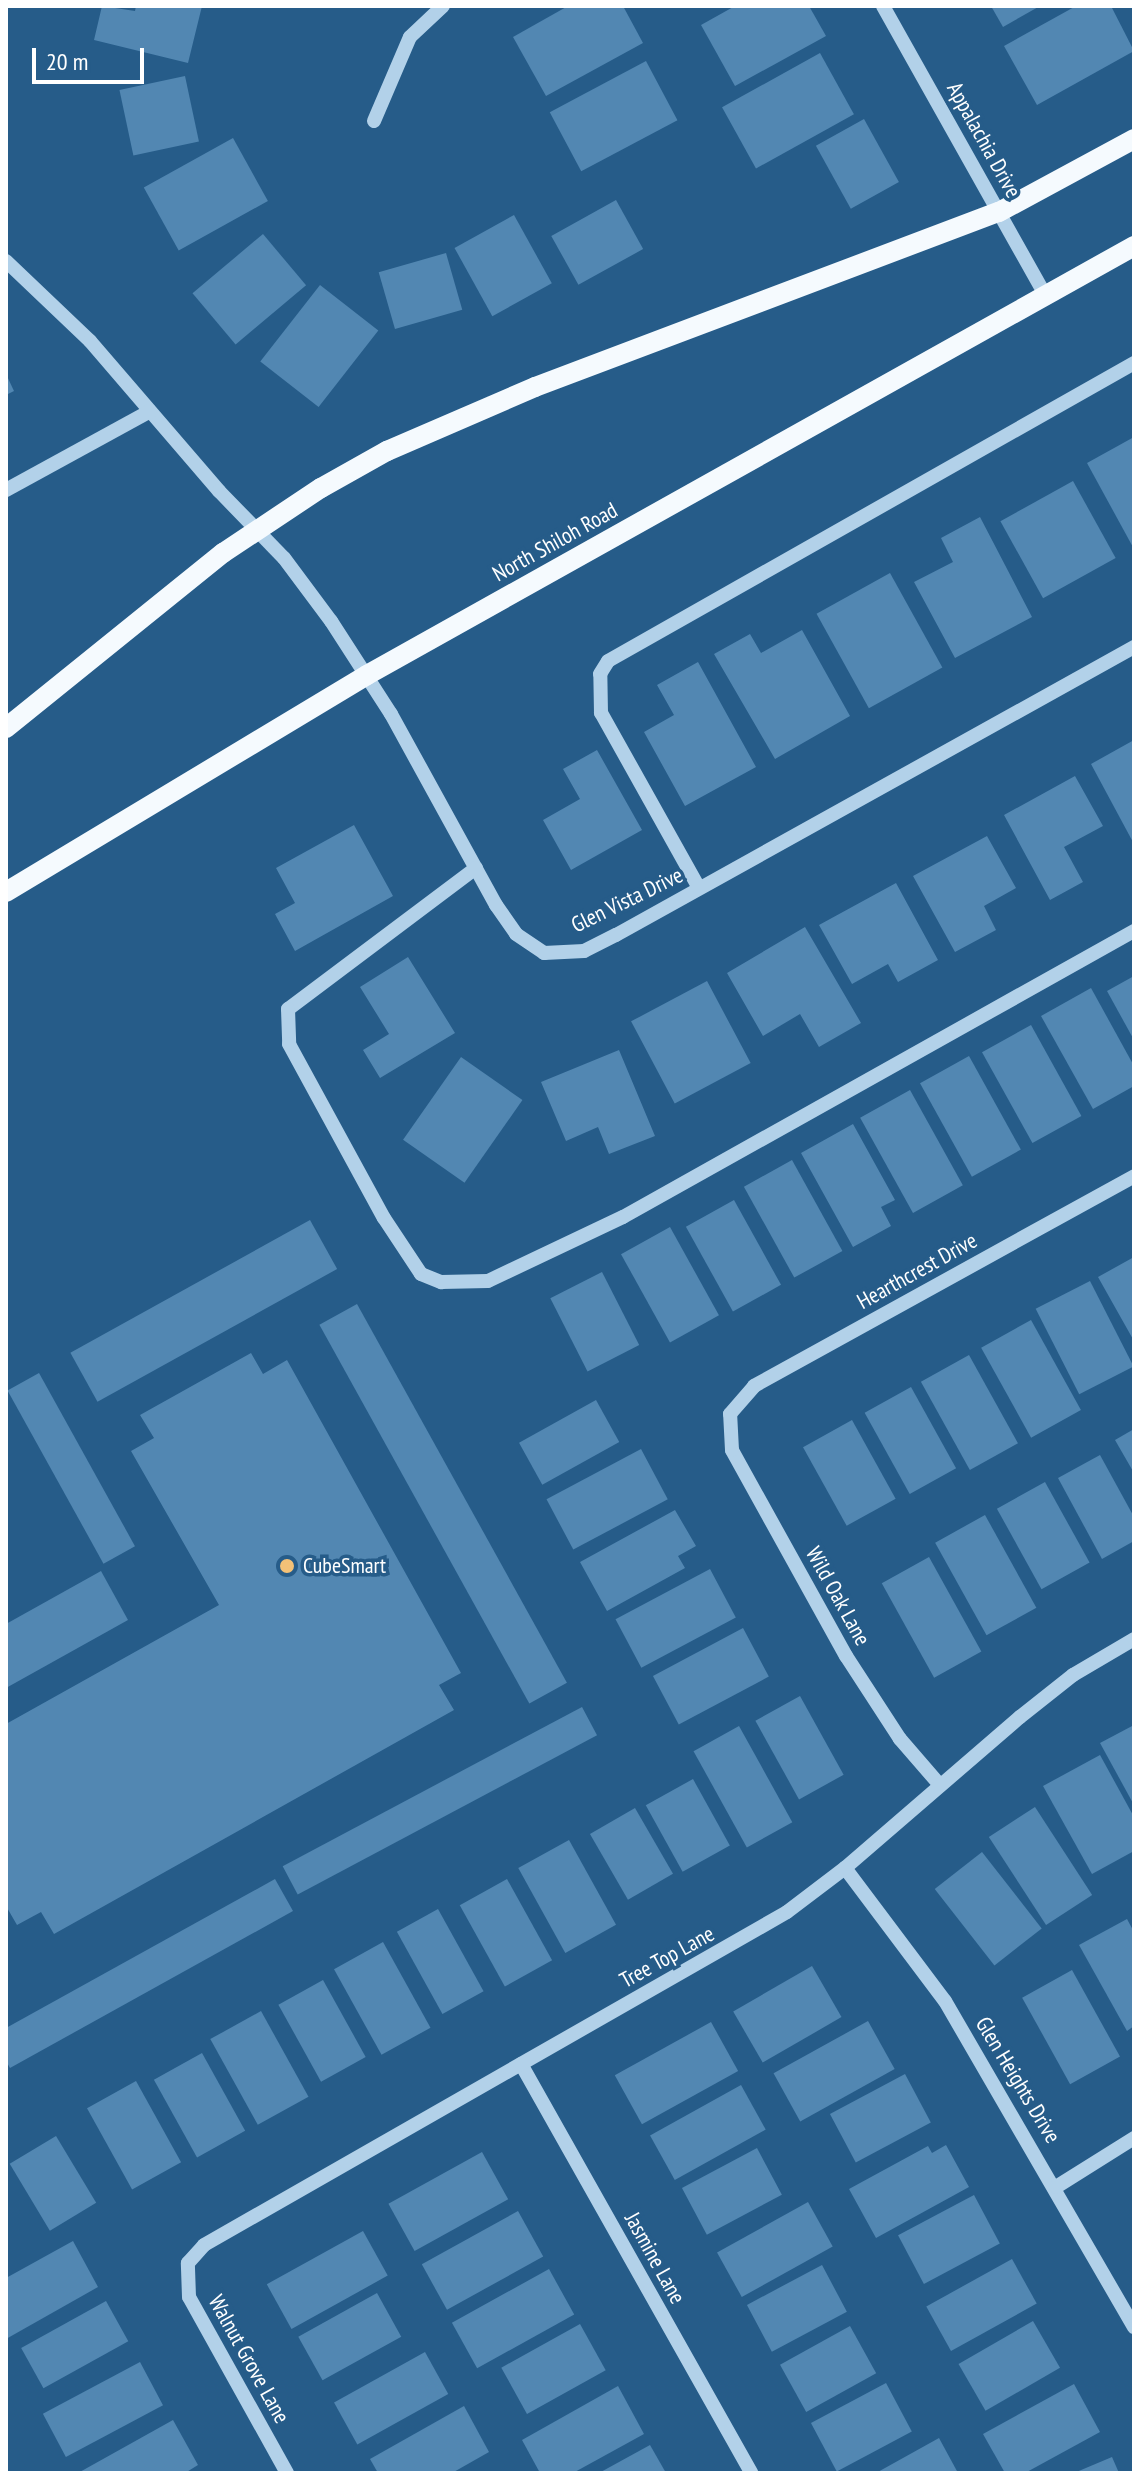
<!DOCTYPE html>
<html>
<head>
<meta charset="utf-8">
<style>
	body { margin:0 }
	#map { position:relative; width:1140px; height:2479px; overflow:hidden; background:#265c89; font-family:"PT Sans Narrow",sans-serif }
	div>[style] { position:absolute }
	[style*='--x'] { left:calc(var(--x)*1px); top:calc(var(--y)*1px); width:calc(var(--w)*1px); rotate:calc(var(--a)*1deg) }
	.building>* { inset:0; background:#5287b2; transform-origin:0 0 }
	.minor>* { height:14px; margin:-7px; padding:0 7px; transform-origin:7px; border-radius:7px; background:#b2d1e9 }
	.major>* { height:20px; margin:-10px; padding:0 10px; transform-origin:10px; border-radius:10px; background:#f5fafe }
	.dots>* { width:22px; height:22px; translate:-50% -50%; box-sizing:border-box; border:4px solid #265c89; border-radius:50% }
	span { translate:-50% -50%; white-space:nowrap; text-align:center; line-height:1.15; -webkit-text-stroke:7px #265c89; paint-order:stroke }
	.street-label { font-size:22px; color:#fff }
	.poi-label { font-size:22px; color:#fff }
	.left { translate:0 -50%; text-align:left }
	.frame { position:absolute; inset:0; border:8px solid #fff; pointer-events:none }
	.scale { position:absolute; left:32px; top:48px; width:112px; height:36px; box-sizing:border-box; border:4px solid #fff; border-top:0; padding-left:10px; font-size:24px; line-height:28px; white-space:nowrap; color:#fff; -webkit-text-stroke:6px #265c89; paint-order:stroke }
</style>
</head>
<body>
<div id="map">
	<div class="building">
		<div style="clip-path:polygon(102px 6px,135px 11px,136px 6px,202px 6px,188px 63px,94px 40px)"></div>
		<div style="clip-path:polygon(568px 6px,623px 6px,643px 43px,546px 96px,513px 37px)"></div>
		<div style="clip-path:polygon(735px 6px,809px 6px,826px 36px,735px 86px,701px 25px)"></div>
		<div style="clip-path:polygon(991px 6px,1040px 6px,1003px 27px)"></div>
		<div style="clip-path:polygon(1076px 6px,1111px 6px,1134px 51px,1037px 105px,1004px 46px)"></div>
		<div style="left:820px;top:53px;width:70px;height:112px;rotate:61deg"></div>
		<div style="left:646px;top:61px;width:67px;height:109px;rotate:62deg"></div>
		<div style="left:185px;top:76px;width:67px;height:67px;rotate:78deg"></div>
		<div style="left:864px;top:119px;width:72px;height:55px;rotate:61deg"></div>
		<div style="left:233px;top:138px;width:72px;height:102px;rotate:61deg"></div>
		<div style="left:616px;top:200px;width:56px;height:74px;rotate:61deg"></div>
		<div style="left:514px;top:215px;width:78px;height:68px;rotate:61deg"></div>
		<div style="left:263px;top:234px;width:67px;height:92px;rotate:50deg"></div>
		<div style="left:446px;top:253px;width:59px;height:70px;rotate:74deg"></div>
		<div style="left:320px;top:285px;width:74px;height:97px;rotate:38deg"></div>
		<div style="clip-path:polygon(6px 374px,14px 391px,6px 395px)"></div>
		<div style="clip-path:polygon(1134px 437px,1134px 549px,1087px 463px)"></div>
		<div style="left:1073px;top:481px;width:88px;height:83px;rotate:61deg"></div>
		<div style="clip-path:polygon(980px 517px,1032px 617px,955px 658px,914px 582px,953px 562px,941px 538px)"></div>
		<div style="left:890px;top:573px;width:108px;height:84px;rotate:61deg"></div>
		<div style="clip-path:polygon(802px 630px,850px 716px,775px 759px,714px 654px,750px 634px,761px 653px)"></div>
		<div style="clip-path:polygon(698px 662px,756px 767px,685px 806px,644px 732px,674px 715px,657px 685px)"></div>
		<div style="clip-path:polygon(1134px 740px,1134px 844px,1091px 764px)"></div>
		<div style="clip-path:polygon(597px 750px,642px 830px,571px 870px,543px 820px,580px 799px,563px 769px)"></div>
		<div style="clip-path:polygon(1075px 776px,1103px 826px,1064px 847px,1083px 882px,1050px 900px,1004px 815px)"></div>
		<div style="clip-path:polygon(354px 825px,393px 896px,295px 951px,275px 914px,295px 903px,276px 868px)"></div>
		<div style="clip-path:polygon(987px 836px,1016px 888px,984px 906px,996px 930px,955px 952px,913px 876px)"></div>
		<div style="clip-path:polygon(896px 883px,938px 960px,898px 982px,888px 964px,852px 984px,819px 925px)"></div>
		<div style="clip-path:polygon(805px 927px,861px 1023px,819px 1047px,800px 1014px,763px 1036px,727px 973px)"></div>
		<div style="clip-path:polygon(408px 957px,455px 1033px,380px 1078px,363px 1050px,389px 1034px,360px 987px)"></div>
		<div style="clip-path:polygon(1134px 976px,1134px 1040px,1107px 991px)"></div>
		<div style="left:707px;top:981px;width:93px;height:86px;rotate:62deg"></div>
		<div style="clip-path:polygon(1091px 988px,1134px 1066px,1134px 1086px,1093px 1109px,1041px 1016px)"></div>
		<div style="left:1031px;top:1025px;width:104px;height:56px;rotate:61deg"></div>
		<div style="clip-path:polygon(619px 1050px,655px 1136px,609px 1154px,598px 1127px,566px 1141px,541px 1082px)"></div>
		<div style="left:969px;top:1056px;width:107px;height:56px;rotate:61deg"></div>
		<div style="left:461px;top:1057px;width:75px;height:101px;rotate:35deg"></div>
		<div style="left:910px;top:1090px;width:109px;height:57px;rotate:61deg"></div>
		<div style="clip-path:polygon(853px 1124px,895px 1200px,881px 1207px,891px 1226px,853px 1247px,801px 1153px)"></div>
		<div style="left:792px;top:1160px;width:104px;height:55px;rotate:61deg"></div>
		<div style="left:734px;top:1200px;width:97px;height:55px;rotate:61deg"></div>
		<div style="left:310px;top:1220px;width:56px;height:274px;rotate:61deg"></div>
		<div style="left:670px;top:1227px;width:101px;height:56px;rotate:61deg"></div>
		<div style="clip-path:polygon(1134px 1257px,1134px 1341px,1098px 1277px)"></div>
		<div style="left:602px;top:1272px;width:82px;height:58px;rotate:63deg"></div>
		<div style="left:1090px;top:1281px;width:96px;height:61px;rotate:63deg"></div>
		<div style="left:357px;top:1304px;width:433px;height:43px;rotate:61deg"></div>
		<div style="left:1031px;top:1320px;width:103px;height:57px;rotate:61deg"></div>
		<div style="clip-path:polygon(251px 1353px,263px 1374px,287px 1360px,461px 1673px,439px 1685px,454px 1710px,54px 1934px,41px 1912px,17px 1925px,6px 1906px,6px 1724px,219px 1605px,131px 1451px,154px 1438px,140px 1415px)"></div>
		<div style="left:969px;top:1355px;width:101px;height:55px;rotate:61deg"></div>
		<div style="left:39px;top:1373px;width:198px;height:36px;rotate:61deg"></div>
		<div style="left:911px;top:1387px;width:93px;height:53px;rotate:61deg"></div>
		<div style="left:596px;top:1400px;width:48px;height:88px;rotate:61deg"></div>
		<div style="left:852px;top:1420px;width:90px;height:56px;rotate:61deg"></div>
		<div style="clip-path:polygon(1134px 1429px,1134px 1473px,1115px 1440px)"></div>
		<div style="left:641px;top:1449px;width:57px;height:107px;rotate:62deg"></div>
		<div style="clip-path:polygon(1100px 1455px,1134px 1517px,1134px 1541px,1102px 1559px,1058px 1478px)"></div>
		<div style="left:1045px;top:1482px;width:92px;height:55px;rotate:61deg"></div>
		<div style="clip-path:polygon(675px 1510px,696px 1546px,678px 1556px,685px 1568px,607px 1611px,580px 1562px)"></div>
		<div style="left:985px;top:1515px;width:106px;height:57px;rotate:61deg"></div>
		<div style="left:929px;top:1557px;width:108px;height:54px;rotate:61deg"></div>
		<div style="left:710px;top:1569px;width:55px;height:107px;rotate:62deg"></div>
		<div style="clip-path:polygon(101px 1571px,128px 1620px,6px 1688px,6px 1624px)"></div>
		<div style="left:743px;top:1628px;width:55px;height:102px;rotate:62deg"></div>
		<div style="left:800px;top:1696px;width:90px;height:51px;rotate:61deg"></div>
		<div style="left:582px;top:1707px;width:32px;height:339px;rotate:62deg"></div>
		<div style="clip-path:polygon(1134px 1725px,1134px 1805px,1100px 1743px)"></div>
		<div style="left:739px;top:1726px;width:110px;height:52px;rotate:61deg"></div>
		<div style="clip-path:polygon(1100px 1755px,1134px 1817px,1134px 1851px,1092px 1874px,1043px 1786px)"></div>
		<div style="left:693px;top:1779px;width:76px;height:54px;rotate:61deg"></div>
		<div style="left:1035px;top:1807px;width:105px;height:55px;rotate:57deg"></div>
		<div style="left:635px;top:1808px;width:76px;height:52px;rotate:60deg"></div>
		<div style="left:569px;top:1840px;width:97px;height:58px;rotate:61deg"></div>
		<div style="left:982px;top:1852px;width:97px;height:60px;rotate:52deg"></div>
		<div style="clip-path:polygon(275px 1879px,293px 1911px,10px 2068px,6px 2061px,6px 2028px)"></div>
		<div style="left:507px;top:1879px;width:93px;height:54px;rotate:61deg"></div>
		<div style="left:438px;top:1909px;width:94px;height:47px;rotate:61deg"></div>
		<div style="clip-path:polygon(1127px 1919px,1134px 1932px,1134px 2026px,1127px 2031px,1079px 1945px)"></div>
		<div style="left:383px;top:1942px;width:98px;height:56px;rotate:61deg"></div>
		<div style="left:812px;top:1966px;width:59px;height:91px;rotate:60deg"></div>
		<div style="left:1072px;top:1970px;width:99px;height:57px;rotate:61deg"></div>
		<div style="left:323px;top:1980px;width:88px;height:51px;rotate:61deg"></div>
		<div style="left:261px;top:2011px;width:98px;height:58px;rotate:61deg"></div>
		<div style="left:868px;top:2021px;width:55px;height:108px;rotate:61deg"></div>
		<div style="left:711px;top:2022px;width:56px;height:110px;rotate:61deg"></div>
		<div style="left:202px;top:2053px;width:89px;height:55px;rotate:61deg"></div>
		<div style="left:905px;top:2074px;width:55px;height:85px;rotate:62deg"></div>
		<div style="left:136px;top:2081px;width:93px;height:56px;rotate:61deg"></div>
		<div style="left:741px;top:2085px;width:51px;height:104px;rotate:61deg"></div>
		<div style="left:56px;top:2136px;width:78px;height:54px;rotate:59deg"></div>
		<div style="clip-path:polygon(946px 2145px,969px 2187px,876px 2238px,849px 2189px,928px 2146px,932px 2153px)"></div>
		<div style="left:757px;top:2148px;width:53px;height:85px;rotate:62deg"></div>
		<div style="left:482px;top:2152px;width:54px;height:107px;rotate:61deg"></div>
		<div style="left:974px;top:2195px;width:55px;height:86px;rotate:62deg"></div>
		<div style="left:808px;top:2202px;width:51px;height:104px;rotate:61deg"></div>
		<div style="left:518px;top:2211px;width:52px;height:110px;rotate:61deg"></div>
		<div style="left:363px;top:2231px;width:51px;height:110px;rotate:61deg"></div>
		<div style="clip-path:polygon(73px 2241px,98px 2287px,6px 2339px,6px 2278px)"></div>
		<div style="left:1012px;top:2259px;width:51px;height:98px;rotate:61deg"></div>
		<div style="left:822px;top:2265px;width:53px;height:85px;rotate:62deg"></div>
		<div style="left:549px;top:2269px;width:52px;height:111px;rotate:61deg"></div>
		<div style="left:377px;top:2293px;width:50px;height:90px;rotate:61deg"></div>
		<div style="left:106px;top:2301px;width:46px;height:97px;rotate:61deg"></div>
		<div style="left:1033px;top:2321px;width:54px;height:86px;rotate:60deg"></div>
		<div style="left:580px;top:2324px;width:53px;height:90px;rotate:61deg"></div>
		<div style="left:850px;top:2326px;width:54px;height:80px;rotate:61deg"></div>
		<div style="left:425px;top:2352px;width:48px;height:104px;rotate:61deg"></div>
		<div style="left:140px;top:2362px;width:49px;height:110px;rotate:62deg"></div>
		<div style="left:886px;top:2383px;width:55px;height:85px;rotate:62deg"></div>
		<div style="clip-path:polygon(1074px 2384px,1100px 2432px,1025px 2473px,1005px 2473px,983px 2434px)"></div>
		<div style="clip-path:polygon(618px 2386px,644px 2434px,573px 2473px,540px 2473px,522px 2440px)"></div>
		<div style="clip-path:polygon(464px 2406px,489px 2452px,452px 2473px,378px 2473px,370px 2459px)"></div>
		<div style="clip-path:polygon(173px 2420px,198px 2465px,185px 2473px,78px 2473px)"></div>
		<div style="clip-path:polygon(939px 2438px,958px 2473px,876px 2473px)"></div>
		<div style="clip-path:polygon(650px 2445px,666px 2473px,599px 2473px)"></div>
		<div style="clip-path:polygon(1112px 2457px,1119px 2473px,1074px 2473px)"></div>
	</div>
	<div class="minor">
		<div style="--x:883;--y:6;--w:331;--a:60.7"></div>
		<div style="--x:374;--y:121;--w:91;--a:-66.8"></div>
		<div style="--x:410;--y:37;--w:45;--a:-43.2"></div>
		<div style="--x:6;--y:261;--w:116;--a:43.6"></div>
		<div style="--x:90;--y:341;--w:198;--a:49.3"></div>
		<div style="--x:219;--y:491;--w:93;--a:45.9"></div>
		<div style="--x:284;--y:558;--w:79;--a:53.3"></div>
		<div style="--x:331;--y:621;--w:111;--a:57.2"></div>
		<div style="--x:391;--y:714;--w:218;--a:61.2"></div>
		<div style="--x:496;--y:905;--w:35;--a:55"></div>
		<div style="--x:516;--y:934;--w:34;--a:34"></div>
		<div style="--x:544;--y:953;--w:40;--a:-2.9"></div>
		<div style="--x:584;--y:951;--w:36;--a:-27"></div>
		<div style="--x:616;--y:935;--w:593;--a:-29.07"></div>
		<div style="--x:6;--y:490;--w:164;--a:-28.7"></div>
		<div style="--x:476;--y:868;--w:235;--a:143.1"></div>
		<div style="--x:288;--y:1009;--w:35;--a:88"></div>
		<div style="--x:289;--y:1044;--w:198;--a:61.4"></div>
		<div style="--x:384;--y:1218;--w:67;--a:56.5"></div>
		<div style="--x:421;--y:1274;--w:22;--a:22"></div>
		<div style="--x:441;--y:1282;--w:47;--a:-1.2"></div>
		<div style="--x:488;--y:1281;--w:149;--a:-25.4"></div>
		<div style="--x:623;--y:1217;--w:586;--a:-29.24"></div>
		<div style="--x:699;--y:888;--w:201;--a:-119.2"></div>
		<div style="--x:601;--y:713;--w:39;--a:-91"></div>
		<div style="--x:600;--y:674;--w:15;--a:-58"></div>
		<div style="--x:608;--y:661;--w:605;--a:-29.53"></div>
		<div style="--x:939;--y:1784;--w:60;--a:-130.9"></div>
		<div style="--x:900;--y:1739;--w:99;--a:-123"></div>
		<div style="--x:846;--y:1656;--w:235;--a:-119"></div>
		<div style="--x:732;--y:1450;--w:36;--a:-93"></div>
		<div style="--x:730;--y:1414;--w:37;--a:-49"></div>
		<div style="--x:754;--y:1386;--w:434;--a:-28.9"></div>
		<div style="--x:845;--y:1868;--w:166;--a:53.1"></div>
		<div style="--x:945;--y:2001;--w:377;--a:59.9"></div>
		<div style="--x:521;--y:2064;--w:469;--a:60.6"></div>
		<div style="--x:1056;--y:2187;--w:92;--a:-32.1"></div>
		<div style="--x:287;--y:2473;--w:201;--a:-119.1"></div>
		<div style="--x:189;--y:2297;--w:34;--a:-92"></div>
		<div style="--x:188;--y:2263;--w:24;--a:-48"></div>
		<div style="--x:204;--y:2245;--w:671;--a:-29.73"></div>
		<div style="--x:787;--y:1912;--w:73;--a:-37.2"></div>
		<div style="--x:845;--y:1868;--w:231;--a:-40.8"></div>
		<div style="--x:1020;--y:1717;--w:68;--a:-38.4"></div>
		<div style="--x:1073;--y:1675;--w:71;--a:-30.5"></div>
	</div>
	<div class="major">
		<div style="--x:6;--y:728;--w:279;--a:-38.9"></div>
		<div style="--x:223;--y:553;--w:118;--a:-33.6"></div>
		<div style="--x:321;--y:488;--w:76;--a:-29.3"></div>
		<div style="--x:387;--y:451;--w:161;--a:-23.4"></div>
		<div style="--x:535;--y:387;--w:496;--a:-20.7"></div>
		<div style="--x:999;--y:212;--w:153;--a:-28.4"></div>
		<div style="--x:6;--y:892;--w:421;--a:-31"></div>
		<div style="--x:367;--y:675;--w:879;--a:-29.22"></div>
	</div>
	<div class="dots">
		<div style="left:287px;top:1566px;background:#f3c177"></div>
	</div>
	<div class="street-label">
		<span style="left:984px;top:140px;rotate:61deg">Appalachia Drive</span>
		<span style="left:555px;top:542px;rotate:-29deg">North Shiloh Road</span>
		<span style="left:627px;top:900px;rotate:-26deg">Glen Vista Drive</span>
		<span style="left:917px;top:1271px;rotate:-29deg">Hearthcrest Drive</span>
		<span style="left:838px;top:1596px;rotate:61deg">Wild Oak Lane</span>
		<span style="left:667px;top:1957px;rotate:-29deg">Tree Top Lane</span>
		<span style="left:1018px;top:2080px;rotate:59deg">Glen Heights Drive</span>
		<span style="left:655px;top:2258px;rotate:61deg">Jasmine Lane</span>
		<span style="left:249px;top:2359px;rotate:61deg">Walnut Grove Lane</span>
	</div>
	<div class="poi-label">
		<span class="left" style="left:303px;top:1566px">CubeSmart</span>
	</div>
	<div class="frame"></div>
	<div class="scale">20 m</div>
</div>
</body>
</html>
